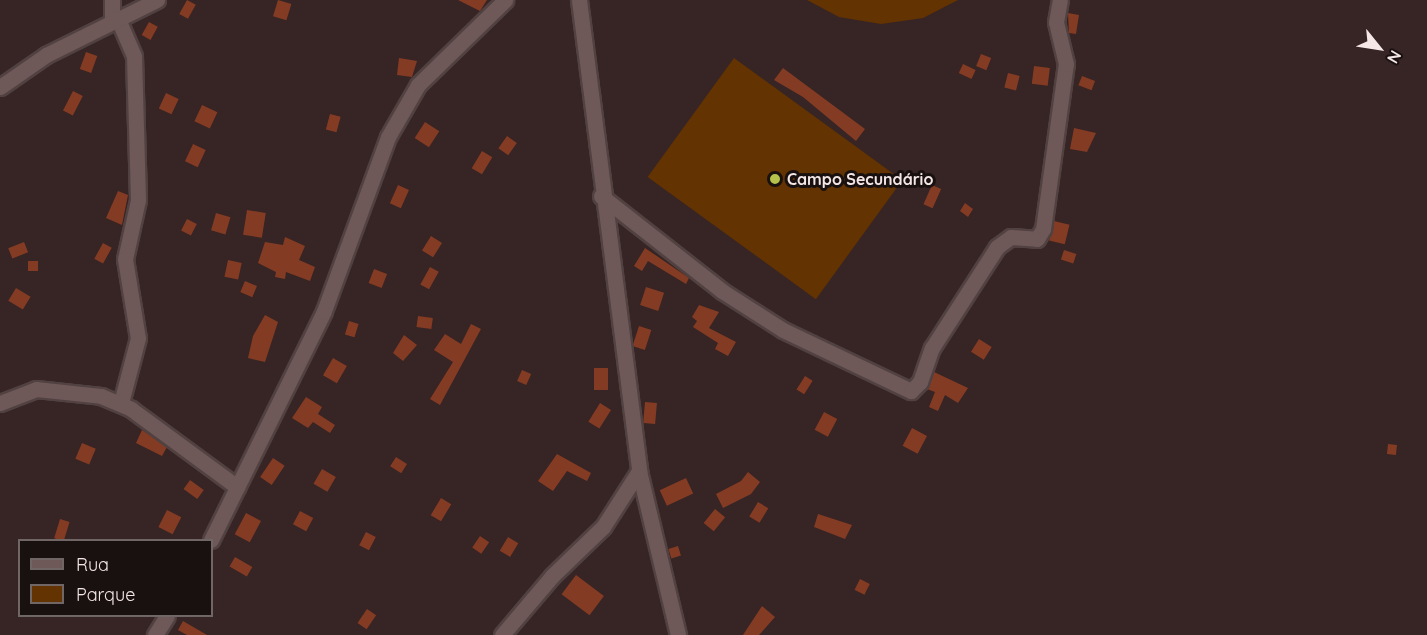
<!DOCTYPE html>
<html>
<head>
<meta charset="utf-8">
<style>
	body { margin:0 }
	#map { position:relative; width:1427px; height:635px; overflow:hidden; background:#372424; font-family:Quicksand,sans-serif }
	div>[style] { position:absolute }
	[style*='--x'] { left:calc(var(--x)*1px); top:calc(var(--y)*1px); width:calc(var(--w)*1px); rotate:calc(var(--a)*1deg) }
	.green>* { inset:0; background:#633301; transform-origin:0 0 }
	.building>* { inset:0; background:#843b23; transform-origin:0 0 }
	.roads { filter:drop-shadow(2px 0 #514141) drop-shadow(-2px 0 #514141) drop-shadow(0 2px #514141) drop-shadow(0 -2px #514141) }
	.minor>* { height:15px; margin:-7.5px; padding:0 7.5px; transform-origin:7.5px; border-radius:7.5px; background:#6e5858 }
	.dots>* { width:16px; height:16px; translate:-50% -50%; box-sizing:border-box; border:3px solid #191010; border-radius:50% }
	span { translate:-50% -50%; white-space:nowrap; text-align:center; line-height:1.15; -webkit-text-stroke:6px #191010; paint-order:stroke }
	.poi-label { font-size:16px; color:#f4e7e6; font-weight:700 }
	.left { translate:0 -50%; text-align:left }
	.legend { position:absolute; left:18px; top:539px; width:195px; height:78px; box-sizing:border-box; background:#191010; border:2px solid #716666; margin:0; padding:8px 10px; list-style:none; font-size:18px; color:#f4e7e6 }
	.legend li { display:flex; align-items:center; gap:12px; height:30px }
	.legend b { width:30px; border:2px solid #716666 }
	.north { position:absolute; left:1349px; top:18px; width:60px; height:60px; -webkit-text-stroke:4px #191010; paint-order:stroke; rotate:120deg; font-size:16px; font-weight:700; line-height:24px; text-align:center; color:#f4e7e6 }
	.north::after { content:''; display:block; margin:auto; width:21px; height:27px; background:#f4e7e6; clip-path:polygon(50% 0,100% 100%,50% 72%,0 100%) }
</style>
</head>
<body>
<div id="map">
	<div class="green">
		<div style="clip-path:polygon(807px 0,958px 0,923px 18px,881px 24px,839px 17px)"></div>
		<div style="left:734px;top:58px;width:208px;height:147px;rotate:36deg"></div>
	</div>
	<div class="building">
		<div style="left:187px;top:0;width:10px;height:16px;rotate:29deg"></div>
		<div style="left:278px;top:0;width:14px;height:17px;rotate:17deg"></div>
		<div style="clip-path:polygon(458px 0,487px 0,480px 11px)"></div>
		<div style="clip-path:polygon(1068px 13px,1079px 15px,1076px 34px,1069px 33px)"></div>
		<div style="left:149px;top:22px;width:10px;height:15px;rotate:29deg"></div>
		<div style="left:86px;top:52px;width:12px;height:18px;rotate:20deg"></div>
		<div style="left:981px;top:54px;width:11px;height:13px;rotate:22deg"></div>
		<div style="clip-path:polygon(399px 58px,417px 61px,412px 77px,397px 75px)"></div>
		<div style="left:963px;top:64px;width:14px;height:10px;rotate:25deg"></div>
		<div style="left:1034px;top:66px;width:16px;height:18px;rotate:7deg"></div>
		<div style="clip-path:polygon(783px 68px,865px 129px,856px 141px,803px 97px,774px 80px)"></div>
		<div style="left:1008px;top:73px;width:12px;height:15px;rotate:14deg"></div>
		<div style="left:1082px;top:76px;width:14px;height:10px;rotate:21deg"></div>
		<div style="left:73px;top:91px;width:11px;height:22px;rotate:27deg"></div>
		<div style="left:166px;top:93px;width:14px;height:17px;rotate:25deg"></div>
		<div style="left:202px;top:105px;width:17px;height:18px;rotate:25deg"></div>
		<div style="left:330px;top:114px;width:11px;height:16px;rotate:15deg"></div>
		<div style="left:425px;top:122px;width:17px;height:19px;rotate:33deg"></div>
		<div style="clip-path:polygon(1074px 128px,1096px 133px,1087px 152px,1070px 149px)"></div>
		<div style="left:507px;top:136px;width:12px;height:15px;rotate:35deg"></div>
		<div style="left:193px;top:144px;width:14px;height:19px;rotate:25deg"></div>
		<div style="left:482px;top:151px;width:12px;height:20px;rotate:31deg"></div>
		<div style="left:398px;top:185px;width:12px;height:20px;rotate:24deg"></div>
		<div style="left:932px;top:185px;width:10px;height:21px;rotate:24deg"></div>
		<div style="clip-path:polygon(118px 191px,128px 195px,122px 225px,106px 218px)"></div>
		<div style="clip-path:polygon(965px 203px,973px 209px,968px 217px,960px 211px)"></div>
		<div style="left:247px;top:210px;width:19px;height:25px;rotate:9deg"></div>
		<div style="left:216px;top:213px;width:15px;height:18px;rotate:16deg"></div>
		<div style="left:187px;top:219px;width:11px;height:13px;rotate:27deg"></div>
		<div style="left:1054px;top:221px;width:16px;height:20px;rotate:14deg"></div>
		<div style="left:431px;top:236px;width:13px;height:17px;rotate:32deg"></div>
		<div style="clip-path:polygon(285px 237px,305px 246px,299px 260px,315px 267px,310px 281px,286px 272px,285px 279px,275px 277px,276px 272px,258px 263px,265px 242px,283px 245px)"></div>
		<div style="left:24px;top:242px;width:11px;height:17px;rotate:68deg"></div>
		<div style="left:103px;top:243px;width:10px;height:18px;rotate:29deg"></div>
		<div style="clip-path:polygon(645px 248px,689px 278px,686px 284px,648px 261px,642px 271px,634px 266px)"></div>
		<div style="left:1064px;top:250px;width:13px;height:10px;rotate:18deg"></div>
		<div style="left:228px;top:260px;width:14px;height:17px;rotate:12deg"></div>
		<div style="left:28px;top:261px;width:10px;height:10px"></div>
		<div style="left:430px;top:267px;width:10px;height:20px;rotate:29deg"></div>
		<div style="left:374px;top:269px;width:14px;height:15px;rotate:21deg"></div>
		<div style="left:245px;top:281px;width:13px;height:12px;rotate:23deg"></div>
		<div style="left:646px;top:287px;width:19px;height:19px;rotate:18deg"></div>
		<div style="left:16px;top:288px;width:17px;height:15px;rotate:31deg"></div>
		<div style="clip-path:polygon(699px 305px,719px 312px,709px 328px,736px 342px,728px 356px,715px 349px,718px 343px,693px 327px,697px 321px,692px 317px)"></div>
		<div style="clip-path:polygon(265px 315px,278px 322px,265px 362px,248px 358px,253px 336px)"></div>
		<div style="left:418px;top:316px;width:15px;height:11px;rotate:8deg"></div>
		<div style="left:349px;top:321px;width:10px;height:14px;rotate:17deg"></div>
		<div style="clip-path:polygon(471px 324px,481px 329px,440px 405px,430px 399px,453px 362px,434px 350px,445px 334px,461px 344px)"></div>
		<div style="left:639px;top:326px;width:13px;height:21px;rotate:18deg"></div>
		<div style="clip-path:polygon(404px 335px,417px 345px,403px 361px,393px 353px)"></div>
		<div style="left:979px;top:339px;width:15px;height:15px;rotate:32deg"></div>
		<div style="left:333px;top:358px;width:16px;height:20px;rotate:30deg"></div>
		<div style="left:594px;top:368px;width:14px;height:22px"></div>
		<div style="left:522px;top:370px;width:10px;height:12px;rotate:24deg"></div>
		<div style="clip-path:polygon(934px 372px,968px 388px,958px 403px,945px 395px,938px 411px,929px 407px,935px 392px,927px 389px)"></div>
		<div style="left:805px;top:376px;width:9px;height:16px;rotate:32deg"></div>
		<div style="clip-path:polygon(306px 397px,322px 407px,318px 414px,335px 425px,330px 433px,313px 422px,308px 428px,292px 418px)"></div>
		<div style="left:645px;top:402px;width:12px;height:21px;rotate:5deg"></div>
		<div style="left:600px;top:403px;width:13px;height:22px;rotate:32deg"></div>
		<div style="left:824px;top:412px;width:15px;height:20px;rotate:28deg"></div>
		<div style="left:912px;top:428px;width:17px;height:20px;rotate:28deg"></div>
		<div style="clip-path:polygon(142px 430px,167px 447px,162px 456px,136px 443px)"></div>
		<div style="left:82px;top:443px;width:15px;height:17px;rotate:23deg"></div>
		<div style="left:1388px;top:444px;width:9px;height:10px;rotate:6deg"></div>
		<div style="clip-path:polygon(557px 454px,591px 473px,587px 481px,567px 471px,553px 491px,538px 481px)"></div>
		<div style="left:396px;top:457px;width:13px;height:11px;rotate:32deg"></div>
		<div style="left:273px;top:458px;width:14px;height:23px;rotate:34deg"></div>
		<div style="left:322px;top:469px;width:16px;height:17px;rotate:30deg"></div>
		<div style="clip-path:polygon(748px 472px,760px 482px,751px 494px,723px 508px,716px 494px,741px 481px)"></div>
		<div style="left:686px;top:478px;width:17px;height:29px;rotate:65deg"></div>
		<div style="left:190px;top:480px;width:17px;height:11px;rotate:36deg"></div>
		<div style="left:441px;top:498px;width:12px;height:20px;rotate:31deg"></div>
		<div style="left:758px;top:502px;width:12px;height:17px;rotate:31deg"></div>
		<div style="left:715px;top:509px;width:13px;height:18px;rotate:39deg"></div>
		<div style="left:167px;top:510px;width:16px;height:19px;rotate:27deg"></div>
		<div style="left:300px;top:511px;width:15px;height:15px;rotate:28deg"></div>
		<div style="left:246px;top:513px;width:17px;height:24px;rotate:28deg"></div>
		<div style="clip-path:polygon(818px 514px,852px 525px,845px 539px,814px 527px)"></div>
		<div style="left:60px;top:519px;width:10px;height:20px;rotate:17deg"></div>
		<div style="left:366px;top:532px;width:11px;height:15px;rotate:27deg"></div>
		<div style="left:480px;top:536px;width:11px;height:14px;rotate:34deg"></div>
		<div style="left:508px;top:537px;width:12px;height:16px;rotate:31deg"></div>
		<div style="left:678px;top:546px;width:10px;height:10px;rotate:73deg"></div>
		<div style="left:235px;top:557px;width:20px;height:11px;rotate:30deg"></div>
		<div style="left:576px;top:575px;width:35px;height:24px;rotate:37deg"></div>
		<div style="left:860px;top:579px;width:11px;height:12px;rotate:27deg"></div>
		<div style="clip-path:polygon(762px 606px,775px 617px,759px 635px,743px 635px)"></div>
		<div style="left:367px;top:609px;width:11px;height:17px;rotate:34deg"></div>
		<div style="clip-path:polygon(183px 621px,207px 635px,187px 635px,178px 630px)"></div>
	</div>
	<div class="roads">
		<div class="minor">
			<div style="--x:112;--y:0;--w:21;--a:90"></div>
			<div style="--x:579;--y:0;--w:475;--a:82.7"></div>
			<div style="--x:639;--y:471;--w:169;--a:76.6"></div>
			<div style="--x:118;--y:19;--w:40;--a:66.6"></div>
			<div style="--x:134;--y:56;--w:144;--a:88.4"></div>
			<div style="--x:138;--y:200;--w:60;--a:102.4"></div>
			<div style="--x:125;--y:259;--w:80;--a:80.7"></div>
			<div style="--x:138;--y:338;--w:67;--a:104.7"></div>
			<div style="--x:0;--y:87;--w:56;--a:-34.8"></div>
			<div style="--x:46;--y:55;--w:124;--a:-26.4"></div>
			<div style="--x:601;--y:196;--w:154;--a:38.1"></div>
			<div style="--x:722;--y:291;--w:72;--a:32.6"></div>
			<div style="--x:783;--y:330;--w:142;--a:25.5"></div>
			<div style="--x:911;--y:391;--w:13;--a:-45"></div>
			<div style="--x:920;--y:382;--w:36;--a:-71"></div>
			<div style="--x:932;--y:348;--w:120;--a:-57.2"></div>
			<div style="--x:997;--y:247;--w:17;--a:-36"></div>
			<div style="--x:1011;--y:237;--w:26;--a:4"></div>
			<div style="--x:1037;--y:239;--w:12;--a:-59"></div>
			<div style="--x:1043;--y:229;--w:167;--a:-82.1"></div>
			<div style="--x:1066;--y:64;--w:43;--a:-103.4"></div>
			<div style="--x:1056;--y:22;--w:22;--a:-80"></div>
			<div style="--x:0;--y:403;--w:39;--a:-21"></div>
			<div style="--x:36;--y:389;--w:65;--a:6.1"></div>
			<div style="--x:101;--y:396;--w:33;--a:23"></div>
			<div style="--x:131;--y:409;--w:132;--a:36.3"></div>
			<div style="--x:211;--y:540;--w:255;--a:-63.7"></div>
			<div style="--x:324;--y:311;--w:185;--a:-69.8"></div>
			<div style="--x:388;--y:137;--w:60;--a:-60"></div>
			<div style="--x:418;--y:85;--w:122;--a:-44.3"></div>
			<div style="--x:155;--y:635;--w:22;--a:-58"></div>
			<div style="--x:502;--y:635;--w:77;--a:-49.7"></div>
			<div style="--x:552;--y:576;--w:71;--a:-43.9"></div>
			<div style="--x:603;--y:527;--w:67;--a:-57.3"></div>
		</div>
	</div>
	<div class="dots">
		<div style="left:775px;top:179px;background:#b4c24b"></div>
	</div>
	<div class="poi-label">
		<span class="left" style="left:787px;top:179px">Campo Secundário</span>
	</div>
	<ul class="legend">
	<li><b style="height:8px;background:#6e5858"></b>Rua</li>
	<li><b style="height:16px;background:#633301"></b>Parque</li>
	</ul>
	<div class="north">N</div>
</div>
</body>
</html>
